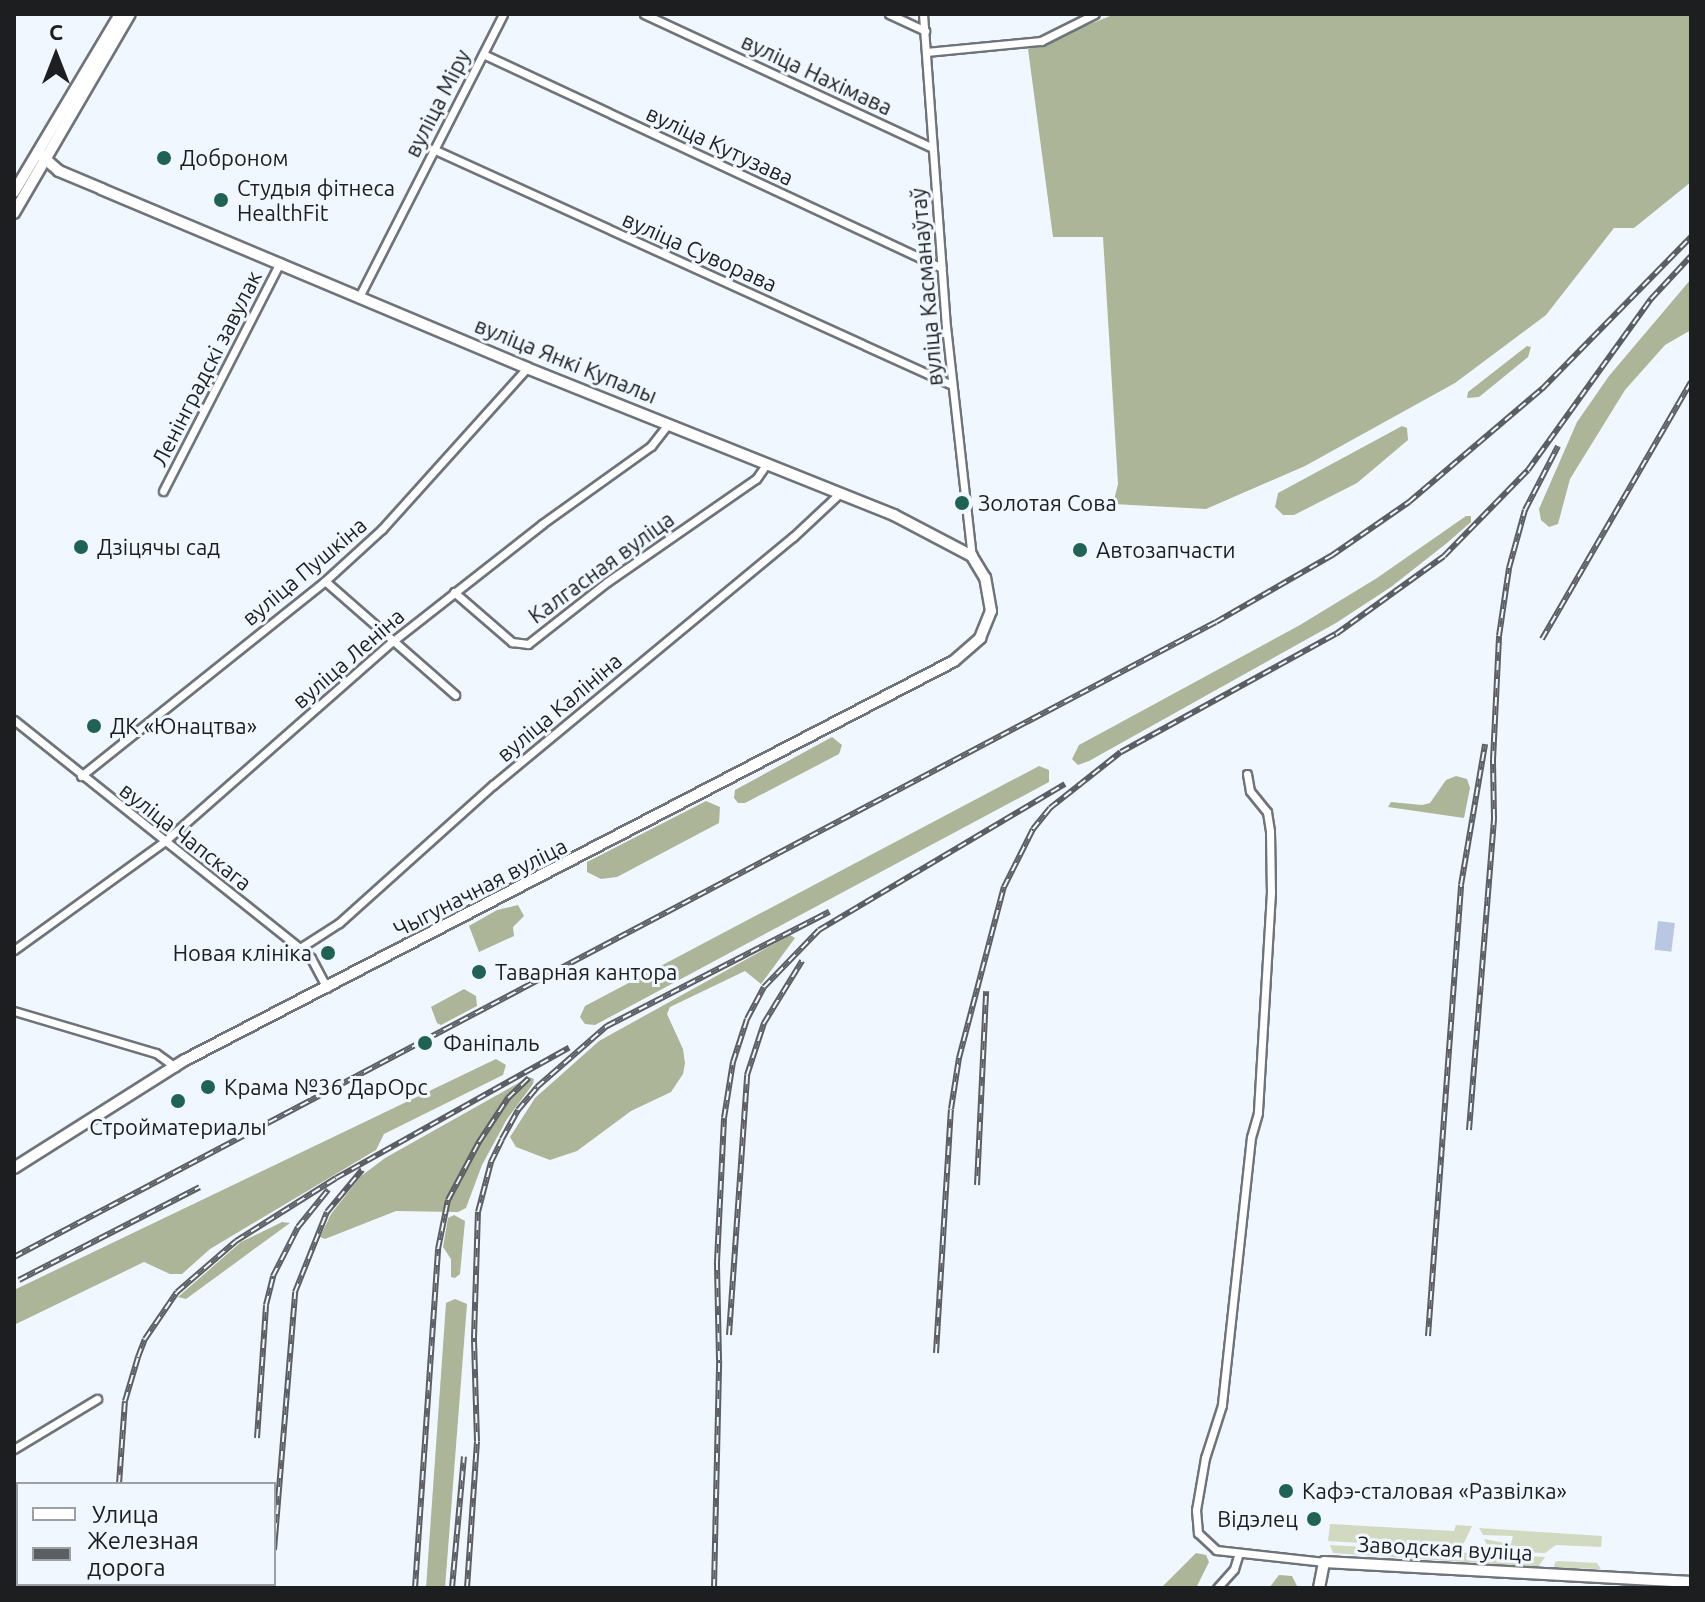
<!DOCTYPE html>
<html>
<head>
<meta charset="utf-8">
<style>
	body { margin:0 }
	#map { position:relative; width:1705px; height:1602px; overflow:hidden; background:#f1f7fe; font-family:Ubuntu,sans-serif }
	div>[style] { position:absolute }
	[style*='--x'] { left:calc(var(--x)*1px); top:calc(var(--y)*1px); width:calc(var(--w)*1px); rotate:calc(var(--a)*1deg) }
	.green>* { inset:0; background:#d1d9c1 }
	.forest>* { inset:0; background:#acb598 }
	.water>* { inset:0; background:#b9c7e2; transform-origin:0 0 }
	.roads { filter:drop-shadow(2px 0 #6e747a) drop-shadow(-2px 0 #6e747a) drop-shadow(0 2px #6e747a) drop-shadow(0 -2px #6e747a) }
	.street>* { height:7px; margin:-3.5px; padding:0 3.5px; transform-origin:3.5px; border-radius:3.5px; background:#fff }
	.secondary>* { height:10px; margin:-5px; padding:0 5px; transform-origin:5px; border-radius:5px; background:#fff }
	.rail>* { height:6px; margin-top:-3px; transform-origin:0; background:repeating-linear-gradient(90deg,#f1f7fe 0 9px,#5b5e62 0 18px); box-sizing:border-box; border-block:2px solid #5b5e62 }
	.dots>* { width:22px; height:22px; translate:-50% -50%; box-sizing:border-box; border:4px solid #f1f7fe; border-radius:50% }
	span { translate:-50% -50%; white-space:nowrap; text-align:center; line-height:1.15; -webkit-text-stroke:6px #f1f7fe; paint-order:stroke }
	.street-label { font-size:22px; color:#1c1e20 }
	.poi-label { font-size:22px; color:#1c1e20 }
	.left { translate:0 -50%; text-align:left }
	.right { translate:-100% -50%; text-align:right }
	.frame { position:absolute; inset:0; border:16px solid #1c1e20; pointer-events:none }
	.legend { position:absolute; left:16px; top:1482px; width:260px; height:104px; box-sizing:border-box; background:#f1f7fe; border:2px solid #9ca0a5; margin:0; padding:10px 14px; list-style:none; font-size:24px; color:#1c1e20 }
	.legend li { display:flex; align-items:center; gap:16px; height:40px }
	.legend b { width:40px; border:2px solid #9ca0a5 }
	.north { position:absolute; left:16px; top:16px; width:80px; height:80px; -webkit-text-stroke:6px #f1f7fe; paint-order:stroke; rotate:0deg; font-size:22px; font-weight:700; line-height:32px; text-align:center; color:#1c1e20 }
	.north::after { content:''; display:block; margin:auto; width:28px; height:36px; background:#1c1e20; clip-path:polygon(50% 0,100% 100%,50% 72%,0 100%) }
</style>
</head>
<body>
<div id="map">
	<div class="green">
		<div style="clip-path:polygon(1330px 1524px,1454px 1531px,1456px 1525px,1472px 1526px,1461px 1549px,1328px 1541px)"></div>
		<div style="clip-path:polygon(1479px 1528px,1602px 1536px,1601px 1547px,1556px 1545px,1545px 1553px,1490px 1551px,1484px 1539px,1511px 1544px,1513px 1536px,1483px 1535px)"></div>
		<div style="clip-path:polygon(1330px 1545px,1402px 1549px,1545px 1557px,1538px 1567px,1333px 1553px)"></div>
		<div style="clip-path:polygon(1559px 1561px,1597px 1563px,1601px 1569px,1554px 1568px,1555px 1562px)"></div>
	</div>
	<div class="forest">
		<div style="clip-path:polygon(1115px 14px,1691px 14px,1691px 182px,1634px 228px,1614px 228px,1546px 315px,1455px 383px,1305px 466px,1206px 509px,1113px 504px,1118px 484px,1103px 237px,1053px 237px,1028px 49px)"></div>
		<div style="clip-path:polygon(1691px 279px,1691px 330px,1665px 345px,1625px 390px,1570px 479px,1558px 524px,1549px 527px,1541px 520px,1539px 509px,1577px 422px,1609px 376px)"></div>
		<div style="clip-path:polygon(1527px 346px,1531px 347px,1528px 357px,1479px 397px,1467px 398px,1468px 392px)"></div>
		<div style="clip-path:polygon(1402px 426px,1407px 428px,1408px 440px,1357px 483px,1294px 515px,1283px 515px,1275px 507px,1278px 493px)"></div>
		<div style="clip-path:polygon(1466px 516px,1471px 516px,1471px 522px,1447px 543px,1391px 587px,1336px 623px,1089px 761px,1078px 765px,1072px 759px,1079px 745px,1300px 625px,1377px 578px)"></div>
		<div style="clip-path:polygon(832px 737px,842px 745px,839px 754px,745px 803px,738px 803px,734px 798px,735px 790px)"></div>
		<div style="clip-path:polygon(1039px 766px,1049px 770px,1049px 782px,595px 1025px,585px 1024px,580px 1017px,585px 1006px)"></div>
		<div style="clip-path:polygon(1456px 776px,1467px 779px,1470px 788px,1464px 818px,1388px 807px,1391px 802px,1422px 805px,1430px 803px,1446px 780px)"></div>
		<div style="clip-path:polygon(706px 801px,720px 807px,719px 823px,617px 877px,601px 879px,587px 872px,587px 862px)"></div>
		<div style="clip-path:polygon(518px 905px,524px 916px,513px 927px,514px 936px,479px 952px,469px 926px,497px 910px)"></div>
		<div style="clip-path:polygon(790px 935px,795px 938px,761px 984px,745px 971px,670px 1007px,667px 1014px,683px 1049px,685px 1063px,683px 1074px,671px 1092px,631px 1111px,577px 1151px,550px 1160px,516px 1147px,510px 1137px,535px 1098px,599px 1041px)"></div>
		<div style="clip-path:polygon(464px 989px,476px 996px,477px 1006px,441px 1025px,437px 1023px,431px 1007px)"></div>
		<div style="clip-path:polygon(496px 1059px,506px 1065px,503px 1075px,384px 1134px,376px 1150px,210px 1249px,182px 1274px,170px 1274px,144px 1262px,14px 1325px,14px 1290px)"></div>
		<div style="clip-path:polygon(529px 1077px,534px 1079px,533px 1084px,507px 1119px,482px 1165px,466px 1208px,458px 1212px,396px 1211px,325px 1239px,320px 1237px,331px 1214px,360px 1177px,385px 1158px)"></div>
		<div style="clip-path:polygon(454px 1215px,465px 1221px,460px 1274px,455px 1278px,451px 1277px,451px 1259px,443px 1247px,448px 1218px)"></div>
		<div style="clip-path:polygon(282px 1222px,290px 1223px,186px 1299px,178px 1297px,241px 1242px)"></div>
		<div style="clip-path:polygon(455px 1299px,467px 1304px,445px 1588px,426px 1588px,446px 1303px)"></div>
		<div style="clip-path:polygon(1196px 1553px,1206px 1555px,1209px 1562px,1196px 1588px,1161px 1588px)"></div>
		<div style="clip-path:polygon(1279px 1575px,1292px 1576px,1298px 1588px,1269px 1588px)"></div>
	</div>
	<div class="water">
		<div style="left:1658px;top:921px;width:17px;height:29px;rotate:7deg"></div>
	</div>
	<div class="roads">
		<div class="street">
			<div style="--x:644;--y:14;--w:316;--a:24.9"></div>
			<div style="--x:889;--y:14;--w:40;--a:25"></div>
			<div style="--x:923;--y:14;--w:313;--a:85.8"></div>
			<div style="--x:946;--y:326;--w:231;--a:83.6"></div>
			<div style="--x:926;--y:52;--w:116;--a:-5.5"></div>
			<div style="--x:1041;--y:41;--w:60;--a:-26.6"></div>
			<div style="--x:483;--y:54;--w:506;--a:25"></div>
			<div style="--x:433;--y:149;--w:570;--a:24.45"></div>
			<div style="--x:360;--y:295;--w:315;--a:-63"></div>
			<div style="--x:163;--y:491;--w:257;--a:-62.9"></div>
			<div style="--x:325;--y:581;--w:173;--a:41.2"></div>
			<div style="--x:454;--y:592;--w:77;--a:40.8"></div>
			<div style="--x:512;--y:642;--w:16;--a:7"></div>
			<div style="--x:528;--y:644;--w:100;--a:-38.1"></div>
			<div style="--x:607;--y:582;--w:181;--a:-34.7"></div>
			<div style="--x:756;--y:479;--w:19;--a:-55"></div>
			<div style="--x:14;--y:720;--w:366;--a:38.6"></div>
			<div style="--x:300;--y:948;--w:15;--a:42"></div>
			<div style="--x:311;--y:958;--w:34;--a:62"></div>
			<div style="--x:1247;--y:774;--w:17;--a:80"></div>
			<div style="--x:1250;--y:791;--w:27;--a:51"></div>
			<div style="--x:1267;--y:812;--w:19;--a:81"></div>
			<div style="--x:1270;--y:831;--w:61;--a:89.1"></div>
			<div style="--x:1271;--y:892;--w:221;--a:93.4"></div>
			<div style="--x:1258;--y:1113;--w:25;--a:106"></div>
			<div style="--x:1251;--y:1137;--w:270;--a:96.2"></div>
			<div style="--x:1222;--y:1405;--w:56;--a:107.8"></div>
			<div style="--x:1205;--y:1458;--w:53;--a:99.8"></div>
			<div style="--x:1196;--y:1510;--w:23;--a:85"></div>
			<div style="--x:1198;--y:1533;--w:25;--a:43"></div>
			<div style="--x:1216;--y:1550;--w:109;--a:6.3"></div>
			<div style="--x:81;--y:776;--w:312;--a:-38.6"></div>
			<div style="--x:325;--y:581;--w:77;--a:-42.4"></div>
			<div style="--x:382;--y:529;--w:217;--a:-48"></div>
			<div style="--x:300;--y:948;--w:46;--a:-32.7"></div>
			<div style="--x:339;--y:923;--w:207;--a:-41.9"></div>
			<div style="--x:493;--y:785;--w:389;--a:-39.6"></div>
			<div style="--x:793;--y:537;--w:64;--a:-43.1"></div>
			<div style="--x:14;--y:950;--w:186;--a:-35.8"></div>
			<div style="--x:165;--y:841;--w:303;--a:-41.3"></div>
			<div style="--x:393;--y:641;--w:189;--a:-38.1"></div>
			<div style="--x:542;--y:524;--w:134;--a:-35.6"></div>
			<div style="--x:651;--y:446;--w:28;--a:-52"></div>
			<div style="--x:14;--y:1011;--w:148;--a:16.5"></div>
			<div style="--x:156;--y:1053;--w:24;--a:36"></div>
			<div style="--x:14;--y:1449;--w:97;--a:-31.1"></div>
			<div style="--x:1217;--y:1588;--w:25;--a:-48"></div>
			<div style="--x:1234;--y:1569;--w:17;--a:-73"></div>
		</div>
		<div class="secondary">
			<div style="--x:14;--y:192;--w:207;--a:-59.2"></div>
			<div style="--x:14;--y:213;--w:230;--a:-59.8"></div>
			<div style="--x:14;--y:1168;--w:202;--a:-32.3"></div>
			<div style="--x:185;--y:1060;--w:866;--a:-27.42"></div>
			<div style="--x:954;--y:661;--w:35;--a:-41"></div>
			<div style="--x:980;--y:638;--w:29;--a:-68"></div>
			<div style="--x:991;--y:611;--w:34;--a:-100"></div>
			<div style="--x:985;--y:578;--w:26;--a:-121"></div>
			<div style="--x:972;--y:556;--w:88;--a:-152.3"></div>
			<div style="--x:894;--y:515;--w:395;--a:-158.2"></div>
			<div style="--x:527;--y:368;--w:461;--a:-157.2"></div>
			<div style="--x:102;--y:189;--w:47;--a:-157.3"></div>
			<div style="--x:59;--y:171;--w:28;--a:-139"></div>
			<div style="--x:1319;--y:1588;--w:26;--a:-79"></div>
			<div style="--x:1324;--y:1562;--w:368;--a:3.1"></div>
		</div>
	</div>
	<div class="rail">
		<div style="--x:1542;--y:639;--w:297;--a:-59.9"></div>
		<div style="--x:1469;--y:1130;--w:313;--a:-85.4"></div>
		<div style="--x:1494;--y:818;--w:58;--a:-91"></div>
		<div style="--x:1493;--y:760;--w:124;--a:-87.2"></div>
		<div style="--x:1499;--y:636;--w:69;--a:-81.6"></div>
		<div style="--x:1509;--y:568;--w:60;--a:-74.6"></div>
		<div style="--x:1525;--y:510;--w:72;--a:-62.7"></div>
		<div style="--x:977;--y:1185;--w:194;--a:-87.3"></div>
		<div style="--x:14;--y:1257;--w:1359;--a:-27.85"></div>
		<div style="--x:1216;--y:622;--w:133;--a:-29.9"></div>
		<div style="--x:1331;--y:556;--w:95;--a:-34.7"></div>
		<div style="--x:1409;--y:502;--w:175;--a:-40.4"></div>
		<div style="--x:1542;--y:389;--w:213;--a:-45.6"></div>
		<div style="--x:19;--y:1280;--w:203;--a:-27.2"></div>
		<div style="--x:729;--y:1335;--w:261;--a:-86"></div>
		<div style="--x:747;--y:1075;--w:55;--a:-71.9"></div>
		<div style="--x:764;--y:1023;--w:73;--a:-58.5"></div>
		<div style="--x:1428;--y:1336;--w:452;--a:-85.8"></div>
		<div style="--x:1461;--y:885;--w:143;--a:-80.3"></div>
		<div style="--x:936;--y:1353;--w:244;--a:-86.5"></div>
		<div style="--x:951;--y:1109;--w:52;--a:-81.1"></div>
		<div style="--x:959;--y:1058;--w:177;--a:-75.3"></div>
		<div style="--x:1004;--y:887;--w:65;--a:-63.4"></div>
		<div style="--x:1033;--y:829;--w:27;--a:-51"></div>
		<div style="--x:1050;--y:808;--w:90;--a:-38.3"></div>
		<div style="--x:1121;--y:752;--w:245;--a:-28.8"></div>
		<div style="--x:1336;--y:634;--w:133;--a:-35.8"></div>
		<div style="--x:1444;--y:556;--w:120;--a:-45.7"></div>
		<div style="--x:1528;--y:470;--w:211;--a:-54.3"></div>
		<div style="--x:1651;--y:299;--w:59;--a:-47.1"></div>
		<div style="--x:257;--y:1438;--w:133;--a:-86.1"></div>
		<div style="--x:266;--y:1305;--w:30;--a:-76"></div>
		<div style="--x:273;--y:1276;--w:55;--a:-63"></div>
		<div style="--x:298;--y:1227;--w:48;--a:-51"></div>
		<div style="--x:119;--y:1484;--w:83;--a:-85.9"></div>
		<div style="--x:125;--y:1401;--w:46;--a:-73.5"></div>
		<div style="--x:138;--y:1357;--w:19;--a:-69"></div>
		<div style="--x:145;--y:1339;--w:57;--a:-55.8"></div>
		<div style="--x:177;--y:1292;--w:78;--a:-40.8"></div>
		<div style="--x:236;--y:1241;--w:118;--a:-32.2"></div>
		<div style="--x:336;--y:1178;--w:267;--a:-29.2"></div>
		<div style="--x:274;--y:1550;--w:259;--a:-85.3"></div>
		<div style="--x:295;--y:1292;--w:86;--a:-68.2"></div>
		<div style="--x:327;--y:1212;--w:55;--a:-50.2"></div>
		<div style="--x:110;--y:1588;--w:4;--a:-90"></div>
		<div style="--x:271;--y:1588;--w:4;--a:-90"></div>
		<div style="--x:415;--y:1588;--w:340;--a:-86.1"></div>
		<div style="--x:438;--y:1249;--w:50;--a:-78.5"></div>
		<div style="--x:448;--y:1200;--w:66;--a:-61.9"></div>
		<div style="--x:479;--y:1142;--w:53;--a:-56.6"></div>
		<div style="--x:508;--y:1098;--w:29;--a:-44"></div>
		<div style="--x:452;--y:1588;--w:132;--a:-84.8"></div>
		<div style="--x:467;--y:1588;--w:147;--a:-86.1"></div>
		<div style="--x:477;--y:1441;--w:103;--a:-91.7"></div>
		<div style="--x:474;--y:1338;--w:126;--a:-88.2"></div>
		<div style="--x:478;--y:1212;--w:52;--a:-75.4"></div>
		<div style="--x:491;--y:1162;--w:25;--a:-64"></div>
		<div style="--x:502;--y:1139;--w:33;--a:-61"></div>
		<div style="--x:518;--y:1110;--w:30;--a:-50"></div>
		<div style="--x:537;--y:1087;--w:93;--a:-41.1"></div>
		<div style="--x:607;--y:1026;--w:250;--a:-27.2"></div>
		<div style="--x:714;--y:1588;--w:228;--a:-88.7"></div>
		<div style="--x:719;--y:1360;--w:98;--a:-91.2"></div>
		<div style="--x:717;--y:1262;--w:144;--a:-87.2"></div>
		<div style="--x:724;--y:1118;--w:57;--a:-80.9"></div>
		<div style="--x:733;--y:1062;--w:45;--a:-72"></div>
		<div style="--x:747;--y:1019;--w:36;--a:-62"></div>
		<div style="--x:764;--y:987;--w:79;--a:-46"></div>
		<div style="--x:819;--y:930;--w:286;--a:-30.7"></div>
	</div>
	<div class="dots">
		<div style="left:164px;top:158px;background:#206354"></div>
		<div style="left:221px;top:200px;background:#206354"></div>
		<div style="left:962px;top:503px;background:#206354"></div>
		<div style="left:81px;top:547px;background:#206354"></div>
		<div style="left:1080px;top:550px;background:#206354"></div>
		<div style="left:94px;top:726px;background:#206354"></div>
		<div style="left:328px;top:953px;background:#206354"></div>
		<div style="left:479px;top:972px;background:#206354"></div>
		<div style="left:425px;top:1043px;background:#206354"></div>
		<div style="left:208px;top:1087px;background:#206354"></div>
		<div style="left:178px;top:1101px;background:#206354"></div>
		<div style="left:1286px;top:1491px;background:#206354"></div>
		<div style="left:1314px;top:1519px;background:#206354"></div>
	</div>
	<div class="street-label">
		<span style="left:817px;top:74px;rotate:25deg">вуліца Нахімава</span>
		<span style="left:437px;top:103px;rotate:-63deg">вуліца Міру</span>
		<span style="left:720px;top:145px;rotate:25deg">вуліца Кутузава</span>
		<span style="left:700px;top:251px;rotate:24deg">вуліца Суворава</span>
		<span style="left:926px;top:287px;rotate:-95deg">вуліца Касманаўтаў</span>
		<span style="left:566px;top:360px;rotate:22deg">вуліца Янкі Купалы</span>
		<span style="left:206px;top:368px;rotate:-63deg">Ленінградскі завулак</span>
		<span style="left:601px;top:567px;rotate:-36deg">Калгасная вуліца</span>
		<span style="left:304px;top:571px;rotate:-40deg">вуліца Пушкіна</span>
		<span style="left:348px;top:658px;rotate:-41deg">вуліца Леніна</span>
		<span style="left:559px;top:707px;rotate:-40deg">вуліца Калініна</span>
		<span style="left:186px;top:836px;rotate:38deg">вуліца Чапскага</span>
		<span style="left:480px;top:887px;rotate:-27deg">Чыгуначная вуліца</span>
		<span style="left:1445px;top:1548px;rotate:3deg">Заводская вуліца</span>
	</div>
	<div class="poi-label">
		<span class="left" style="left:180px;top:158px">Доброном</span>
		<span class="left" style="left:237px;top:200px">Студыя фітнеса<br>HealthFit</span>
		<span class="left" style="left:978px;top:503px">Золотая Сова</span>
		<span class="left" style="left:97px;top:547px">Дзіцячы сад</span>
		<span class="left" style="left:1096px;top:550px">Автозапчасти</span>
		<span class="left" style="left:110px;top:726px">ДК «Юнацтва»</span>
		<span class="right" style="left:312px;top:953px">Новая клініка</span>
		<span class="left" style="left:495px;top:972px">Таварная кантора</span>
		<span class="left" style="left:443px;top:1043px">Фаніпаль</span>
		<span class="left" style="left:224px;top:1087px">Крама №36 ДарОрс</span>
		<span style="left:178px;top:1127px">Стройматериалы</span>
		<span class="left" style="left:1302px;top:1491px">Кафэ-сталовая «Развілка»</span>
		<span class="right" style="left:1298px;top:1519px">Відэлец</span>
	</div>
	<div class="frame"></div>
	<ul class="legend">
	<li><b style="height:10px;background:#fff"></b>Улица</li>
	<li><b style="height:10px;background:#5b5e62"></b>Железная дорога</li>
	</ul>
	<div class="north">С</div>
</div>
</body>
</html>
